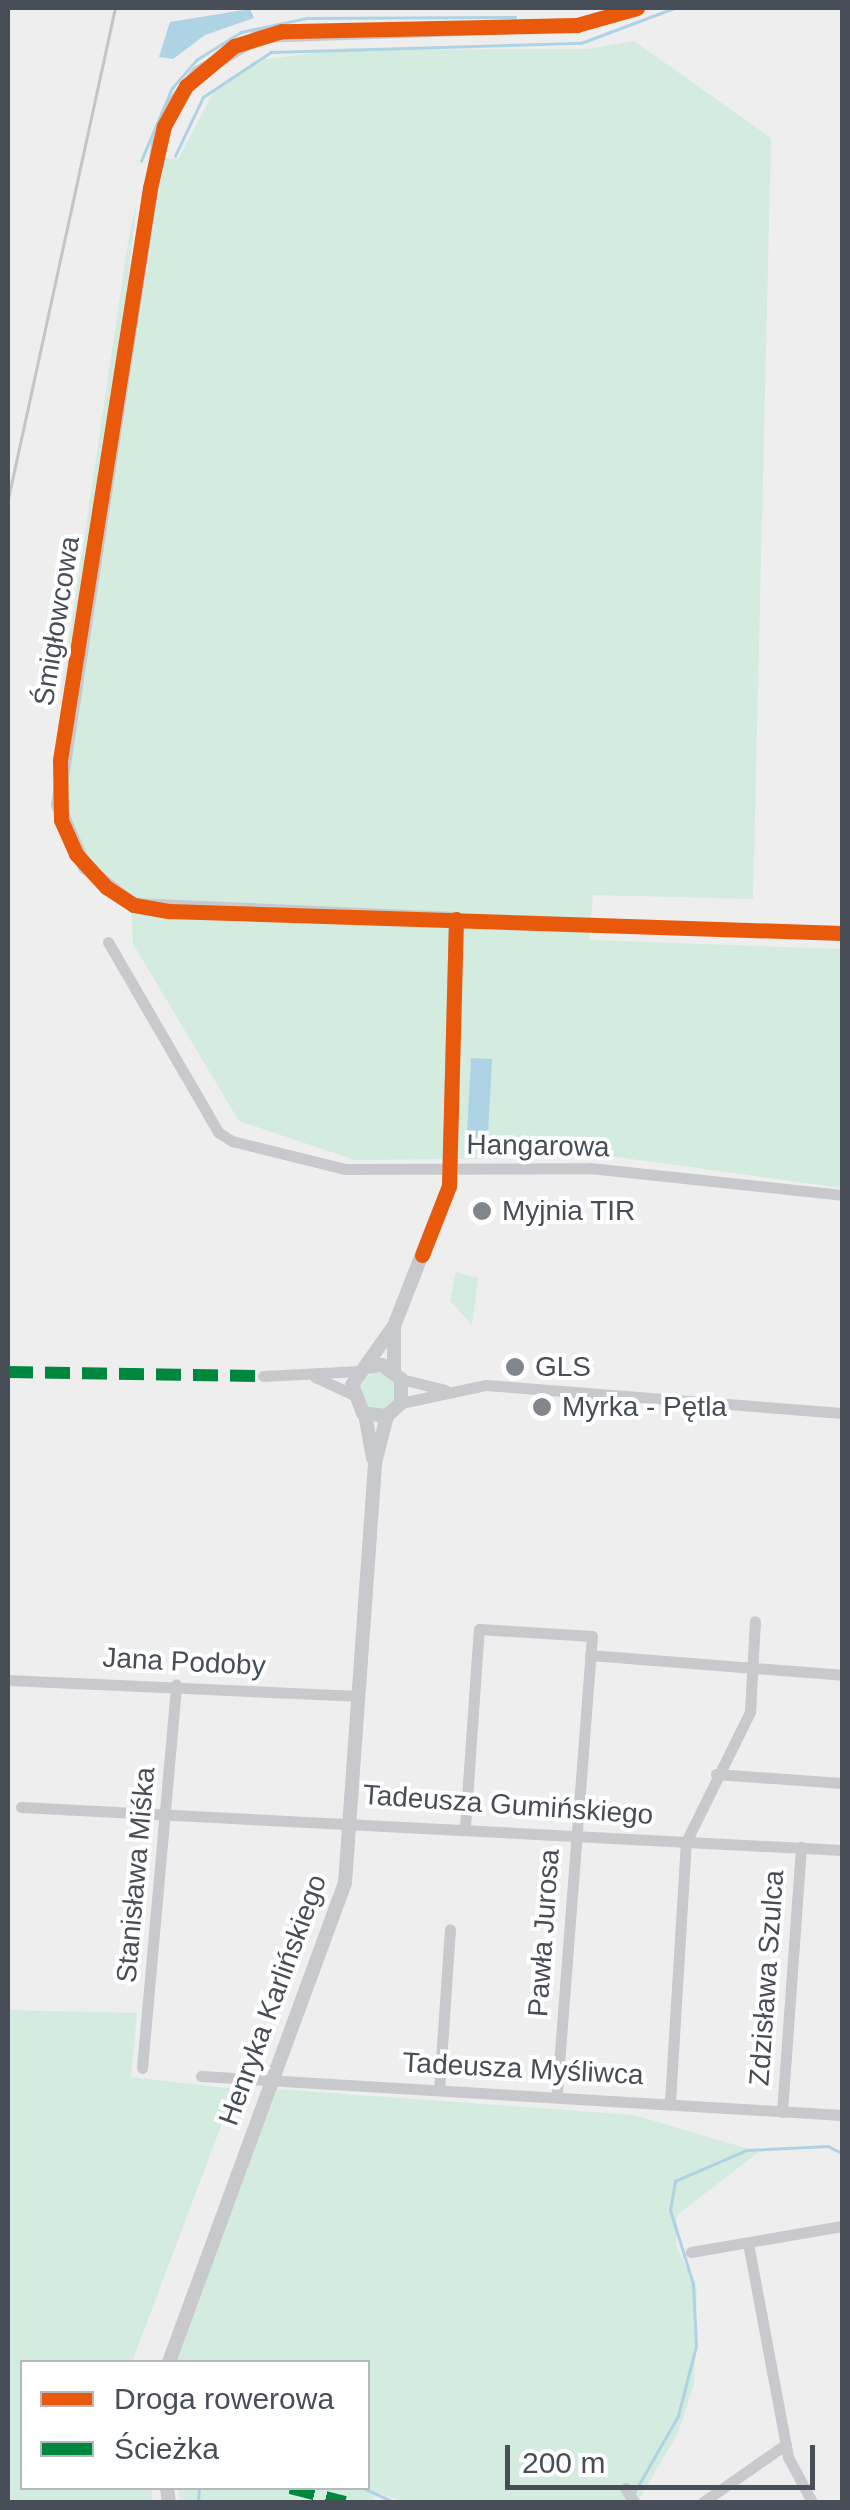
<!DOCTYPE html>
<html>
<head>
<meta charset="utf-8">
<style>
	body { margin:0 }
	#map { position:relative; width:850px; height:2510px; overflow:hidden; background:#eee; font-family:Arial,sans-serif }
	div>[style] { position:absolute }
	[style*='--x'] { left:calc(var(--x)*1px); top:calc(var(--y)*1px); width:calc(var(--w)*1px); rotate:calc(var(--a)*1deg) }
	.green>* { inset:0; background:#d4ebe0 }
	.round { border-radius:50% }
	.water>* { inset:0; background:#add3e5; transform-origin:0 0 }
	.stream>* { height:2.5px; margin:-1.25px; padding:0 1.25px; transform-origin:1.25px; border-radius:1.25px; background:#add3e5 }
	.minor>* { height:11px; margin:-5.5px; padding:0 5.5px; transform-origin:5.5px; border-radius:5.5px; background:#c8c9cc }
	.tertiary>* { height:14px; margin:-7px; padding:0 7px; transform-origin:7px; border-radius:7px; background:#c8c9cc }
	.rail>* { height:2.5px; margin:-1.25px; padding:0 1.25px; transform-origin:1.25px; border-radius:1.25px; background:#c3c4c6 }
	.quiet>* { height:12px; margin-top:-6px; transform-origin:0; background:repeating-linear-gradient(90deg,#00873e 0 25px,transparent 0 37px) }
	.cycleway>* { height:15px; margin:-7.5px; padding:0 7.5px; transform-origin:7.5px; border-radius:7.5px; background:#e8590c }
	.dots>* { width:28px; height:28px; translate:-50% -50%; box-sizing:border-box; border:5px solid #fff; border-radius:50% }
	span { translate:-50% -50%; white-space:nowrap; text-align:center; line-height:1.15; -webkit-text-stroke:8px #fff; paint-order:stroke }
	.street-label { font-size:28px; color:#474e58 }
	.poi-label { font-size:28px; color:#474e58 }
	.left { translate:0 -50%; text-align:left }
	.frame { position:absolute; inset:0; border:10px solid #474e58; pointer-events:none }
	.legend { position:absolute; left:20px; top:2360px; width:350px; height:130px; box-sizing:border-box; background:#fff; border:2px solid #b5b8bc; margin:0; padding:12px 18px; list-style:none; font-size:30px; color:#474e58 }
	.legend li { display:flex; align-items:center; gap:20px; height:50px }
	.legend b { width:50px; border:2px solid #b5b8bc }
	.scale { position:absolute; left:505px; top:2445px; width:310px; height:45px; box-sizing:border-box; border:5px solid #474e58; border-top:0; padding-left:12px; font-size:30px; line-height:35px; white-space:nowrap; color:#474e58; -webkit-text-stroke:8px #fff; paint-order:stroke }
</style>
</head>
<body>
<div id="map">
	<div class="green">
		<div style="clip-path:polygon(634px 41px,771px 138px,753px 899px,593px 895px,589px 940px,842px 949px,842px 1188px,617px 1157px,355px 1160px,239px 1121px,133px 944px,131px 893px,88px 859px,65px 805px,164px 158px,178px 159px,213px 93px,261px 60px,331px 50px,588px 49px)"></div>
		<div style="clip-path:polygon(137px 201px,115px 391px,57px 722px,129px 236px)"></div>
		<div style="clip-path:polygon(456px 1272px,478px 1278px,472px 1325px,450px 1301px)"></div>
		<div class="round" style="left:361px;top:1373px;width:36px;height:36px"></div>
		<div style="clip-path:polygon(8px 2010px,137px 2013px,131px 2077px,235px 2089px,132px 2362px,22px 2362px,22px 2488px,151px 2488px,153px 2502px,8px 2502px)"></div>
		<div style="clip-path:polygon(277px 2089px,634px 2115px,759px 2152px,677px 2215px,676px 2245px,697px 2290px,694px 2384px,678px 2433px,638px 2501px,404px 2502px,378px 2493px,372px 2502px,180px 2502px,178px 2488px,368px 2488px,368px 2362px,176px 2362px)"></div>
	</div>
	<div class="water">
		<div style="clip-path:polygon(250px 9px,254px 18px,205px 35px,173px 59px,159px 57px,170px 22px)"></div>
		<div style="left:471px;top:1058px;width:21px;height:79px;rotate:3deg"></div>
	</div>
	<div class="stream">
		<div style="--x:175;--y:156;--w:65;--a:-64.6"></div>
		<div style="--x:203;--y:97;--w:82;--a:-33.5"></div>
		<div style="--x:271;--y:52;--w:310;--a:-1.7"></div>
		<div style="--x:581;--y:43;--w:99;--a:-20.6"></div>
		<div style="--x:141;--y:161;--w:79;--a:-67"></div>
		<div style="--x:172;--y:88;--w:37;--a:-49"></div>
		<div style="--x:196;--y:60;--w:53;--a:-31.9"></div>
		<div style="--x:241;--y:32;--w:67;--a:-12"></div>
		<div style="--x:307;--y:18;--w:208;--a:-0.3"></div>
		<div style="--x:363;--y:2488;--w:34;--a:24"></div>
		<div style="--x:634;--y:2493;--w:89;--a:-60.3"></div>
		<div style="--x:678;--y:2416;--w:72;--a:-75.6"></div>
		<div style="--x:696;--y:2346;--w:62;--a:-92.8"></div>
		<div style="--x:693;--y:2284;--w:77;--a:-107.3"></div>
		<div style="--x:670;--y:2210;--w:29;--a:-80"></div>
		<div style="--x:675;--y:2181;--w:78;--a:-23.3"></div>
		<div style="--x:747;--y:2150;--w:81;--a:-2.8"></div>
		<div style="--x:828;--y:2146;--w:16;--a:27"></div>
		<div style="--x:198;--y:2502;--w:14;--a:-86"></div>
	</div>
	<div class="minor">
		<div style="--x:456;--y:919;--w:386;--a:2.1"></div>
		<div style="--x:108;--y:942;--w:220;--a:59.9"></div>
		<div style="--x:218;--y:1132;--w:17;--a:33"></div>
		<div style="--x:232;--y:1141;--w:116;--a:13.9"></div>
		<div style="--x:345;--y:1169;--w:245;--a:-0.2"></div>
		<div style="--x:590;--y:1168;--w:253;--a:6.1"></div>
		<div style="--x:263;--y:1376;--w:97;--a:-3"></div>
		<div style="--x:315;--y:1377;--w:41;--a:24.7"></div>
		<div style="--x:401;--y:1379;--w:45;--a:14"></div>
		<div style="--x:401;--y:1403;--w:87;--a:-12"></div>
		<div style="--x:486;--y:1385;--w:357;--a:4.5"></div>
		<div style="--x:590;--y:1655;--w:253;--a:4.5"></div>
		<div style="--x:8;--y:1680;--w:350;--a:2.6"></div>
		<div style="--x:716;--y:1774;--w:126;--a:4.1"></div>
		<div style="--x:21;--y:1807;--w:822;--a:3"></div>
		<div style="--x:465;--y:1827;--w:198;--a:-86"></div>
		<div style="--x:479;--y:1629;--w:113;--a:3.5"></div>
		<div style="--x:592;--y:1636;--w:460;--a:94.4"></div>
		<div style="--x:142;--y:2068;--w:385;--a:-84.9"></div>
		<div style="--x:201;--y:2076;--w:642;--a:3.48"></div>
		<div style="--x:439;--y:2090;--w:161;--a:-86.1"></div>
		<div style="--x:670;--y:2102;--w:260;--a:-86.5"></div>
		<div style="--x:686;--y:1842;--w:145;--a:-63.8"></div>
		<div style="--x:750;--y:1712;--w:91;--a:-86.9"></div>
		<div style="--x:782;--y:2112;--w:266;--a:-85.9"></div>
		<div style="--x:748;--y:2243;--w:218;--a:79.4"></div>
		<div style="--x:788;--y:2457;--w:51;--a:61.9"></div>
		<div style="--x:691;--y:2252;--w:153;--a:-9.8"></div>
		<div style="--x:625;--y:2488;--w:17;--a:57"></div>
		<div style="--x:703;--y:2502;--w:101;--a:-34.9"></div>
	</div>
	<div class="tertiary">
		<div style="--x:367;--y:1367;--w:15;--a:-8"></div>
		<div style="--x:382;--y:1365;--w:24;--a:36"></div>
		<div style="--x:401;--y:1379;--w:24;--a:90"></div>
		<div style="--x:401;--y:1403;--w:19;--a:137"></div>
		<div style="--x:387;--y:1416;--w:24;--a:-173"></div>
		<div style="--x:363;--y:1413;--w:30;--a:-111"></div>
		<div style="--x:352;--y:1385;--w:72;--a:-54.6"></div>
		<div style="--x:394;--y:1326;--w:150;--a:-68.6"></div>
		<div style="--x:449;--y:1186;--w:267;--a:-88.5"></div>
		<div style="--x:456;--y:919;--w:322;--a:-177.5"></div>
		<div style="--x:134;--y:905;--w:62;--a:-142.2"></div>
		<div style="--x:85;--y:867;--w:68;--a:-113.5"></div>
		<div style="--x:58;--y:805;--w:668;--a:-81.38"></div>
		<div style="--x:158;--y:145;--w:41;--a:-70.3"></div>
		<div style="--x:172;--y:106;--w:42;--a:-51.8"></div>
		<div style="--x:198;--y:73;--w:71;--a:-31.2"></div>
		<div style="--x:259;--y:36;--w:318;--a:-2"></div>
		<div style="--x:577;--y:25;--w:62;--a:-15.8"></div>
		<div style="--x:394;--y:1371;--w:45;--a:-90"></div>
		<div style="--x:365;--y:1414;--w:45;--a:79.7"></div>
		<div style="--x:169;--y:2362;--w:510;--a:-69.83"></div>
		<div style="--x:345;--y:1883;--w:421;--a:-85.9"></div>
		<div style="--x:375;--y:1463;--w:49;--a:-75.7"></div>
		<div style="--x:167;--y:2488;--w:14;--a:82"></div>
	</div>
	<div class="rail">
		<div style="--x:8;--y:499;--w:503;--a:-77.71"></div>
	</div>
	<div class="quiet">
		<div style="--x:8;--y:1372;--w:255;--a:0.9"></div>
		<div style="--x:290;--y:2488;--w:57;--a:14.3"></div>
	</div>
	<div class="cycleway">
		<div style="--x:637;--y:8;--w:62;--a:164.2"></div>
		<div style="--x:577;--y:25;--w:295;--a:178.8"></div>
		<div style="--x:282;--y:31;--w:50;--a:162.6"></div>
		<div style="--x:234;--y:46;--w:62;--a:140.2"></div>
		<div style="--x:186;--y:86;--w:46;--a:118.8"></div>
		<div style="--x:164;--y:126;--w:64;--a:102.7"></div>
		<div style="--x:150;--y:188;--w:579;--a:98.94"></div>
		<div style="--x:60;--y:760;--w:60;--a:89"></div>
		<div style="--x:61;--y:820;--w:37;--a:66"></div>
		<div style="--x:76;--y:854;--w:45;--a:47.7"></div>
		<div style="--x:106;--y:887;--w:33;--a:33"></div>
		<div style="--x:134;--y:905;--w:36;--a:10"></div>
		<div style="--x:169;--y:911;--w:673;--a:1.87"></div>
		<div style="--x:422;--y:1255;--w:74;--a:-68.6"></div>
		<div style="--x:449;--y:1186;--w:267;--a:-88.5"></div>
	</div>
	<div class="dots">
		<div style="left:482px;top:1211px;background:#81868c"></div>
		<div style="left:515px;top:1367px;background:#81868c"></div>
		<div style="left:542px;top:1407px;background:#81868c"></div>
	</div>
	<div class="street-label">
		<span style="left:57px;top:621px;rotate:-81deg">Śmigłowcowa</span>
		<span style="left:538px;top:1146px;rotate:1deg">Hangarowa</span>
		<span style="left:184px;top:1662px;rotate:3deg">Jana Podoby</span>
		<span style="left:508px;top:1805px;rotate:4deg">Tadeusza Gumińskiego</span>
		<span style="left:136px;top:1875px;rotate:-85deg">Stanisława Miśka</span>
		<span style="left:544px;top:1933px;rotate:-86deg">Pawła Jurosa</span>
		<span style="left:767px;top:1978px;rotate:-86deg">Zdzisława Szulca</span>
		<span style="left:273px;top:2000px;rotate:-70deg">Henryka Karlińskiego</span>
		<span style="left:523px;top:2069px;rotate:3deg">Tadeusza Myśliwca</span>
	</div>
	<div class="poi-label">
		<span class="left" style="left:502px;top:1211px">Myjnia TIR</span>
		<span class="left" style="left:535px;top:1367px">GLS</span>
		<span class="left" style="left:562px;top:1407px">Myrka - Pętla</span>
	</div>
	<div class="frame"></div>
	<ul class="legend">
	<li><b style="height:12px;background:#e8590c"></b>Droga rowerowa</li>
	<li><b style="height:12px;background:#00873e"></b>Ścieżka</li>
	</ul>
	<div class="scale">200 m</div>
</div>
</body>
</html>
